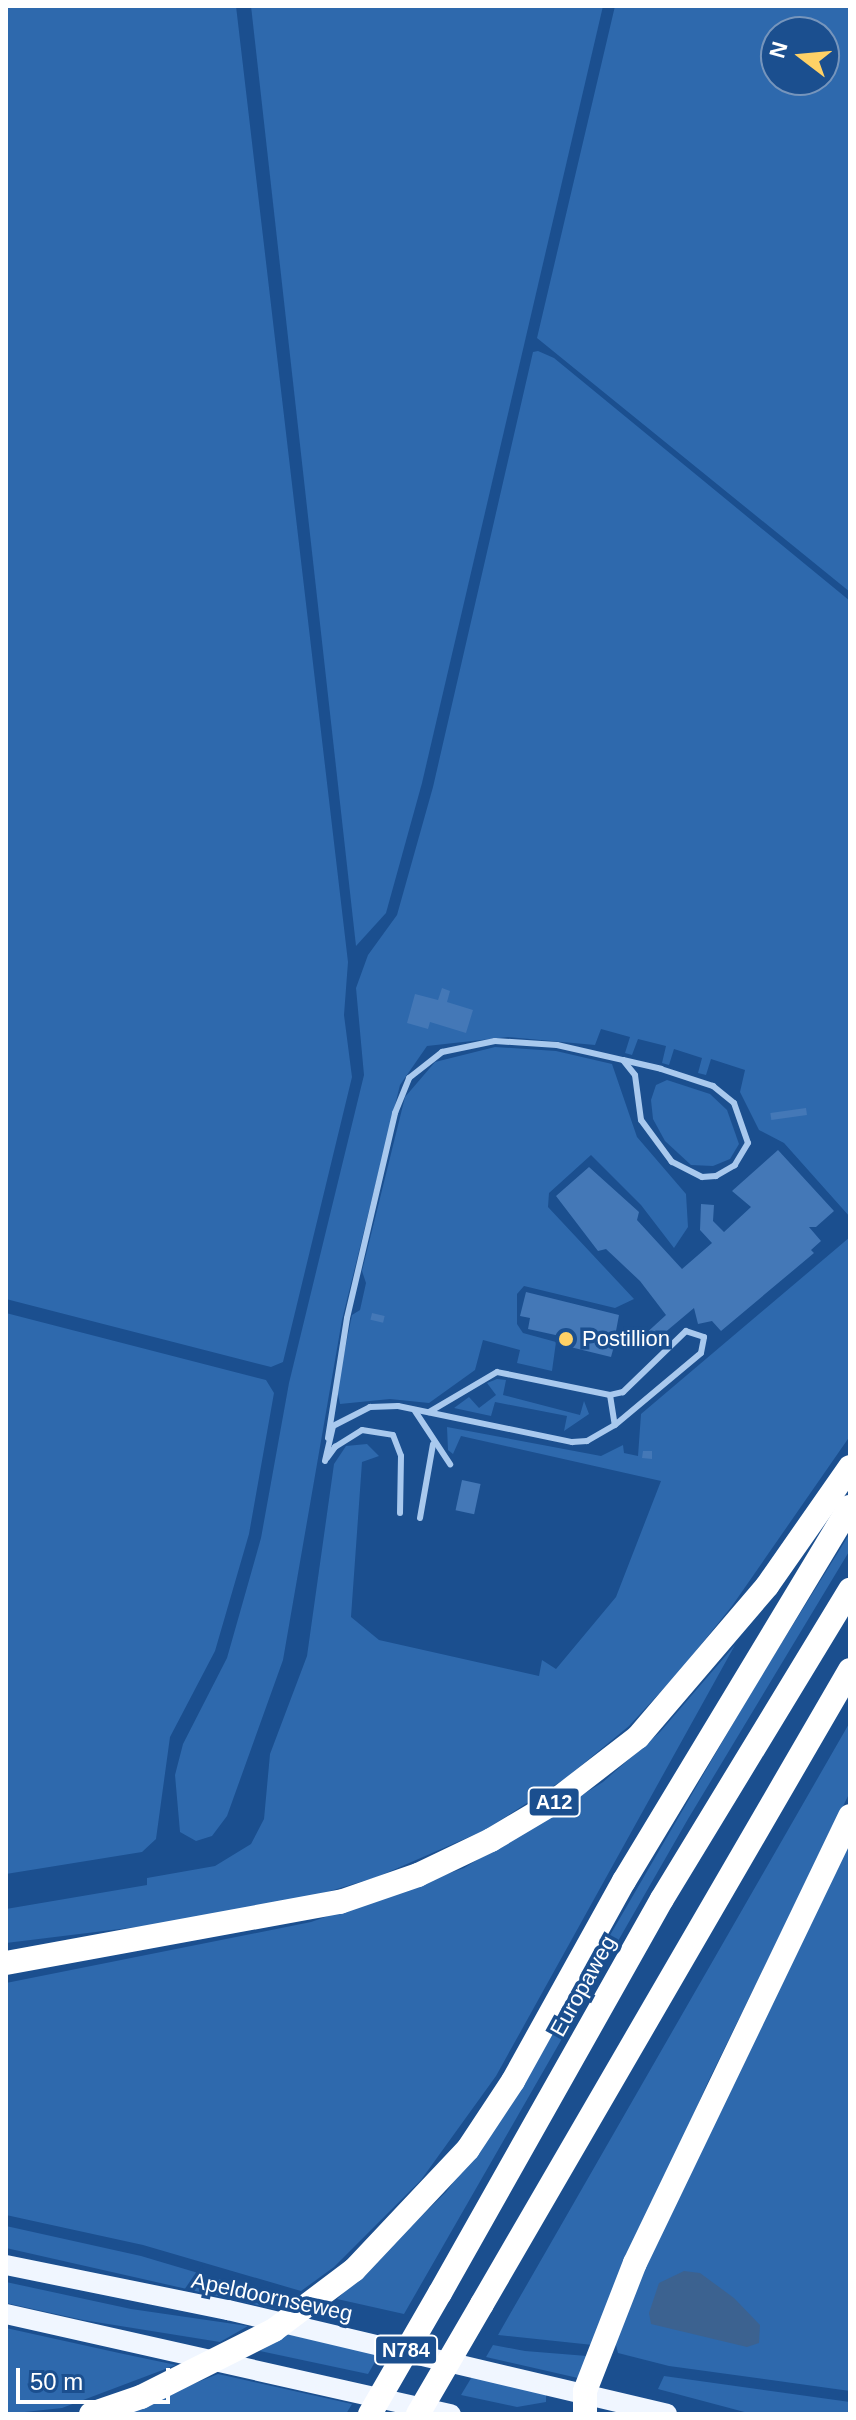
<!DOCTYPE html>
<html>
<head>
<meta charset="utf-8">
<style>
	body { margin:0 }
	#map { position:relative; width:856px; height:2420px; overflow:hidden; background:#1b4f8f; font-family:Helvetica,sans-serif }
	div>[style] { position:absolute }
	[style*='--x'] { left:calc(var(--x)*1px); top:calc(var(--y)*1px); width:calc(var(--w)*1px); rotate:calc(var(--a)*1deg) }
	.green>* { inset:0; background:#2e69ad }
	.water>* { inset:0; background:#3c6290 }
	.building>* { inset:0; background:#4478b7; transform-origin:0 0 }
	.service>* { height:6px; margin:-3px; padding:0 3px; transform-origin:3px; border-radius:3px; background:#a9c9ee }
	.primary>* { height:20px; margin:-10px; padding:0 10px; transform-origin:10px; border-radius:10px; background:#f0f6ff }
	.motorway>* { height:24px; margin:-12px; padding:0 12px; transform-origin:12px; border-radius:12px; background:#fff }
	.motorway-bridge>* { height:24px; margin:-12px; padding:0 12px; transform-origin:12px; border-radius:12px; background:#fff }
	.dots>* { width:22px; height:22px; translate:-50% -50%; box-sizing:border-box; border:4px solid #1b4f8f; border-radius:50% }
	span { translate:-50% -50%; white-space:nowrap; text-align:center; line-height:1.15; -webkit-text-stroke:7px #1b4f8f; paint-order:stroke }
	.shield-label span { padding:2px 6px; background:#1b4f8f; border:2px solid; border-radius:6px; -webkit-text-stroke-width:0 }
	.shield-label { font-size:20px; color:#fff; font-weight:700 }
	.poi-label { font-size:22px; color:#fff }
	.left { translate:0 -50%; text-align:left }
	.street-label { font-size:22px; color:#fff }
	.frame { position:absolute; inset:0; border:8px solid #fff; pointer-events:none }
	.north { position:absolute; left:760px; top:16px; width:80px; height:80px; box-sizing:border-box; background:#1b4f8f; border:2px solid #7695bc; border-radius:50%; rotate:286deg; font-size:22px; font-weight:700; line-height:32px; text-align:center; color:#fff }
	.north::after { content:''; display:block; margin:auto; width:28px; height:36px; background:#ffd166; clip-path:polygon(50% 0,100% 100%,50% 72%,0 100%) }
	.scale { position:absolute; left:16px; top:2368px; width:154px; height:36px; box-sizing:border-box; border:4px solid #fff; border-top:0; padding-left:10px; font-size:24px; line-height:28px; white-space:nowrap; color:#fff; -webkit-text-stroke:6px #1b4f8f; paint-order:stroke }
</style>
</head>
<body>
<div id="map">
	<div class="green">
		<div style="clip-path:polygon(6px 6px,236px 6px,348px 962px,344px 1015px,352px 1077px,283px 1362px,271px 1367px,6px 1299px)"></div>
		<div style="clip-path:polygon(251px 6px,603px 6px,422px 783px,386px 913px,356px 946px)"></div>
		<div style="clip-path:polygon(evenodd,615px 6px,850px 6px,850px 592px,537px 338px,615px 6px,776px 32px,824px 32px,824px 80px,776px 80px,776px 32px)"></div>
		<div style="clip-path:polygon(538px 351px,554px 358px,850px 601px,850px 1217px,784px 1143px,759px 1130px,740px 1092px,745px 1070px,711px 1059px,706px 1075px,698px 1073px,702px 1058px,674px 1049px,669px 1065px,662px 1063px,666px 1046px,638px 1039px,632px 1055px,625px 1053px,630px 1037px,601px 1029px,595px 1045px,508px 1037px,427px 1046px,400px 1085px,342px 1320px,283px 1660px,227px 1816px,212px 1836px,196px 1841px,180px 1832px,175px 1775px,183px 1744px,227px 1658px,261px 1538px,289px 1383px,364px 1075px,356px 988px,368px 955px,397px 915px,433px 787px,533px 352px)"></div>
		<div style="clip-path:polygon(495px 1047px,556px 1051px,612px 1064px,637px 1137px,686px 1194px,688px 1227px,674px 1248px,641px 1205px,591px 1155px,549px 1193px,548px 1207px,634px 1299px,615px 1308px,524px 1286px,517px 1294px,517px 1324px,523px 1333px,556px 1342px,552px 1371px,517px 1363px,520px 1350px,483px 1340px,475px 1370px,429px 1403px,390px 1399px,340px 1404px,337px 1388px,352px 1315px,360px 1310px,366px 1283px,362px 1271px,405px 1097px,435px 1062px)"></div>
		<div style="clip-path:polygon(667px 1080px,710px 1094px,727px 1110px,739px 1144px,730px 1159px,713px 1166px,691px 1165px,665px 1141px,653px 1119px,651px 1100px,656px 1085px)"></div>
		<div style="clip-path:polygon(850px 1237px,850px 1436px,732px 1606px,679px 1672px,629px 1726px,566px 1778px,485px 1830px,377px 1877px,320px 1894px,169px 1923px,6px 1943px,6px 1909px,147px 1885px,147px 1878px,215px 1866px,251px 1844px,264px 1819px,270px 1754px,307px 1656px,334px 1464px,346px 1446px,367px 1444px,379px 1456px,362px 1462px,351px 1617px,379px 1640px,539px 1676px,542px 1660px,556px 1669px,616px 1597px,661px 1481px,461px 1436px,453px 1454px,448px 1450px,447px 1427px,601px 1456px,623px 1445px,624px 1453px,638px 1456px,641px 1414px)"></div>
		<div style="clip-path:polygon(6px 1313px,266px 1380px,274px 1393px,249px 1534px,215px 1651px,170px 1737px,156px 1839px,142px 1852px,6px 1874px)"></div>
		<div style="clip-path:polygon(497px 1379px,506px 1380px,503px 1395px,580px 1415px,584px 1401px,589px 1414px,564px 1431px,567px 1416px,495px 1402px,491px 1416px,454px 1408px,469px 1397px,479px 1408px,496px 1395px,487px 1383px)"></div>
		<div style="clip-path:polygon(850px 1533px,850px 1550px,688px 1819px,404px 2314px,337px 2299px,446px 2192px,509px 2109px,753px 1689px)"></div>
		<div style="clip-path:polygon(735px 1645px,496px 2076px,421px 2180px,334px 2267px,301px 2291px,143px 2245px,6px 2215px,6px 1983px,311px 1922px,464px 1868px,603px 1782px,660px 1732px)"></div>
		<div style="clip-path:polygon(850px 1722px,850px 1792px,707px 2084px,593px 2345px,498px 2335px)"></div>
		<div style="clip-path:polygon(850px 1842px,850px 2391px,669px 2366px,618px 2353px,614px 2337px,619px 2322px)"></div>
		<div style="clip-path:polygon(6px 2226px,141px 2256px,289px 2300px,275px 2309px,6px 2248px)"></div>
		<div style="clip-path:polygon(6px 2282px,131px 2309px,248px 2326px,220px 2342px,83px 2320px,6px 2303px)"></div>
		<div style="clip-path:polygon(6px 2328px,119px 2353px,176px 2365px,62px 2408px,6px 2414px)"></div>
		<div style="clip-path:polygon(288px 2334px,379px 2355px,368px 2374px,260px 2351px)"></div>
		<div style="clip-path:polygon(493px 2345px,525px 2351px,587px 2356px,578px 2378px,486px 2357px)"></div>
		<div style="clip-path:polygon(218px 2374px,352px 2404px,346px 2414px,118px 2414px)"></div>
		<div style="clip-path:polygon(473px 2375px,546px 2394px,546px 2402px,517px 2407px,461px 2395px)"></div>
		<div style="clip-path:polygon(664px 2376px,850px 2402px,850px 2414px,752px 2414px,658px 2389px)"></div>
	</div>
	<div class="water">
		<div style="clip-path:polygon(684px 2271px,700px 2273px,734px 2298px,760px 2325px,759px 2343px,747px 2347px,651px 2324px,649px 2313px,659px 2283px)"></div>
	</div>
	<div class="building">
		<div style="clip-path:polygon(442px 988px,450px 991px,447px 1002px,473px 1010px,466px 1033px,430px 1022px,428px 1029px,407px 1023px,415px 994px,438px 1000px)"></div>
		<div style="left:806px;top:1108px;width:7px;height:36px;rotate:82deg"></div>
		<div style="clip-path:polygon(778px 1150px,834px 1211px,816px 1227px,809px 1227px,821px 1241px,811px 1250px,814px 1253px,721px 1331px,712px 1321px,698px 1324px,694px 1308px,650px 1345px,616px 1339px,611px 1357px,558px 1344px,560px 1336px,528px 1329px,530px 1318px,520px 1316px,526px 1292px,619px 1315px,616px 1331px,642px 1337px,666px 1315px,640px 1281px,606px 1249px,598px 1251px,556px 1196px,589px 1167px,639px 1212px,637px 1220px,682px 1269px,712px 1243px,700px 1230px,701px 1204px,714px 1205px,713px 1221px,724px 1232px,751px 1207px,732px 1191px)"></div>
		<div style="left:372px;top:1313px;width:13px;height:7px;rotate:13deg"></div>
		<div style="clip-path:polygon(643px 1451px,652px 1451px,652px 1459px,642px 1458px)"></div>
		<div style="left:462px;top:1480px;width:19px;height:31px;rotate:12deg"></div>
	</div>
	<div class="service">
		<div style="--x:610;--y:1395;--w:30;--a:81"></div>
		<div style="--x:415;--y:1411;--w:64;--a:56.6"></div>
		<div style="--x:328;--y:1438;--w:121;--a:-81"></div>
		<div style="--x:347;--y:1318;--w:211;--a:-76.8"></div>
		<div style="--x:395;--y:1113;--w:38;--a:-68"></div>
		<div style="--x:409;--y:1078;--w:42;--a:-38.2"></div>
		<div style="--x:442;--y:1052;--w:54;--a:-11.7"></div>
		<div style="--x:495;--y:1041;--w:62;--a:3.7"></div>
		<div style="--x:557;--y:1045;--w:68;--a:12.8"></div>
		<div style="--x:623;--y:1060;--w:39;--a:13"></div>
		<div style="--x:661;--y:1069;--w:55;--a:18.1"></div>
		<div style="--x:713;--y:1086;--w:27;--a:39"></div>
		<div style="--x:734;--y:1103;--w:42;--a:70.7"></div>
		<div style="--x:748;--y:1143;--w:26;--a:121"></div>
		<div style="--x:735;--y:1165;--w:22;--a:150"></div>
		<div style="--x:716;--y:1176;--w:14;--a:176"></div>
		<div style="--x:702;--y:1177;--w:34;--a:-153"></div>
		<div style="--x:672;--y:1162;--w:52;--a:-126.4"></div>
		<div style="--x:641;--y:1120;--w:45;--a:-97.6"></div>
		<div style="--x:635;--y:1075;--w:19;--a:-129"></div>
		<div style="--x:327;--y:1458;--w:14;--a:-54"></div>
		<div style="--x:335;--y:1447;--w:32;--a:-32"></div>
		<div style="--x:362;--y:1430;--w:31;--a:9"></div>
		<div style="--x:393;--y:1435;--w:22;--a:69"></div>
		<div style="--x:401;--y:1456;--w:57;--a:91"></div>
		<div style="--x:325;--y:1461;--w:36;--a:-77"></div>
		<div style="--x:333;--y:1426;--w:42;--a:-27.2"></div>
		<div style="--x:370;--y:1407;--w:28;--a:-2"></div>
		<div style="--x:398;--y:1406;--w:178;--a:11.7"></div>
		<div style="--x:572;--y:1442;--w:15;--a:-4"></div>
		<div style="--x:587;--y:1441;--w:32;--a:-30"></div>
		<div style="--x:615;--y:1425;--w:112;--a:-39.9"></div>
		<div style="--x:701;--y:1353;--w:16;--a:-79"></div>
		<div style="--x:704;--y:1337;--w:19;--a:-162"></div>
		<div style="--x:686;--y:1331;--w:88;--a:135.9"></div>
		<div style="--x:623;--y:1392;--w:13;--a:167"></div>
		<div style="--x:610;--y:1395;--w:115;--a:-168.5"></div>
		<div style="--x:497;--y:1372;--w:79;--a:149.5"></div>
		<div style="--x:420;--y:1518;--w:75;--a:-80"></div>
	</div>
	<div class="primary">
		<div style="--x:6;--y:2265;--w:227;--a:11.5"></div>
		<div style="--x:228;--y:2310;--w:451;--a:13.3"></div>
		<div style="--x:6;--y:2314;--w:456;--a:12.7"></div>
	</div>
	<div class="motorway">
		<div style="--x:6;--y:1963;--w:340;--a:-10.4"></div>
		<div style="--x:340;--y:1902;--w:83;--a:-19.1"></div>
		<div style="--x:418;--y:1875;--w:81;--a:-25.6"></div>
		<div style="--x:491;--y:1840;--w:69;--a:-30.7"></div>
		<div style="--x:550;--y:1805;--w:111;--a:-37.7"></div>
		<div style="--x:638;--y:1737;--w:199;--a:-49.5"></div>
		<div style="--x:767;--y:1586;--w:145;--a:-55.1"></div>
		<div style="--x:354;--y:2270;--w:166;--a:-46.7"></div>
		<div style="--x:468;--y:2149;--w:82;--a:-56.5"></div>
		<div style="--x:513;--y:2081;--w:229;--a:-61"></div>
		<div style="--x:624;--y:1881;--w:437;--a:-58.9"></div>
		<div style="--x:440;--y:2293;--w:452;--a:-60.6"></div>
		<div style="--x:662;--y:1899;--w:362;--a:-58.7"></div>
		<div style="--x:482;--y:2304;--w:733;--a:-59.87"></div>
		<div style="--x:91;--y:2414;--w:53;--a:-18.8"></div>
		<div style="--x:585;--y:2414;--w:23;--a:-90"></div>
		<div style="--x:585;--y:2391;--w:137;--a:-68.7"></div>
		<div style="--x:635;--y:2263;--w:496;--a:-64.3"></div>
	</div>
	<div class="motorway-bridge">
		<div style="--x:141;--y:2397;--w:149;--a:-26.7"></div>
		<div style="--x:274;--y:2330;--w:100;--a:-36.9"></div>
		<div style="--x:370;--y:2414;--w:140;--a:-60"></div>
		<div style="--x:418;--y:2414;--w:127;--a:-59.8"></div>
	</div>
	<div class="dots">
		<div style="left:566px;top:1339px;background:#ffd166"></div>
	</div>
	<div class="shield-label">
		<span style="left:554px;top:1802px">A12</span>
		<span style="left:406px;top:2350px">N784</span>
	</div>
	<div class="poi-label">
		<span class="left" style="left:582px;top:1339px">Postillion</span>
	</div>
	<div class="street-label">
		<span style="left:583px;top:1986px;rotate:-61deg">Europaweg</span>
		<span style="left:272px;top:2297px;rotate:12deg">Apeldoornseweg</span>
	</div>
	<div class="frame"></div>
	<div class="north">N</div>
	<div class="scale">50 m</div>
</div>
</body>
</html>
